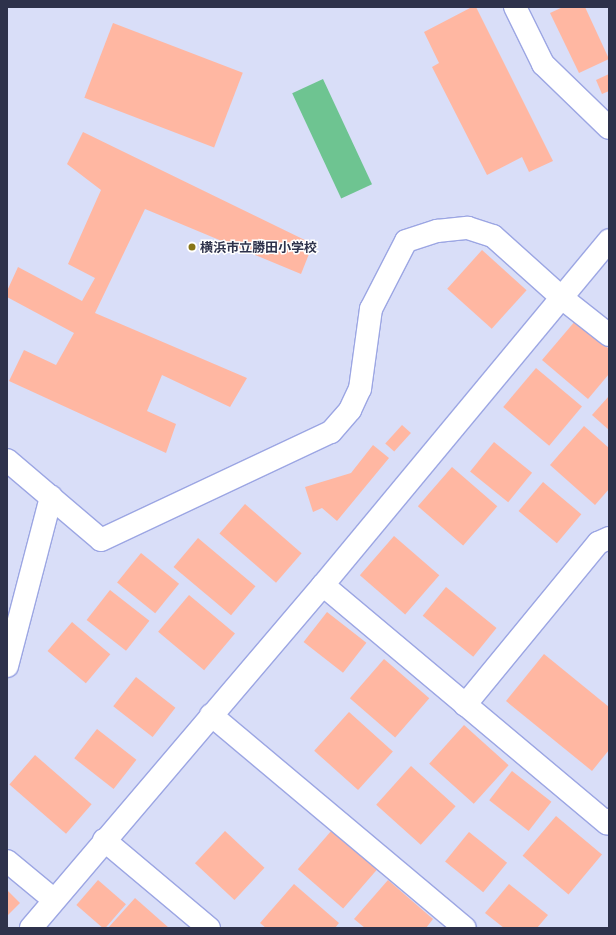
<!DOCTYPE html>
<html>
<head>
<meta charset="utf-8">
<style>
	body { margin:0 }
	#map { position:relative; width:616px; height:935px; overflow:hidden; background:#d9def8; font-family:Manrope,"Noto Sans JP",sans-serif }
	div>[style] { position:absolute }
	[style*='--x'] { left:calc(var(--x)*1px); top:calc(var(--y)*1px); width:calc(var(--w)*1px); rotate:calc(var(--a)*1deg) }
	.water>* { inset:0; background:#6ec491; transform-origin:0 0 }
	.building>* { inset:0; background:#ffb7a2; transform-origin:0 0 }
	.roads { filter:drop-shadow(1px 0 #9ca6e3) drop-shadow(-1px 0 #9ca6e3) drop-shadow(0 1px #9ca6e3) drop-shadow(0 -1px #9ca6e3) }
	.minor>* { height:22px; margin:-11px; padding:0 11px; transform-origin:11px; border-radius:11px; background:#fff }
	.dots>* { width:11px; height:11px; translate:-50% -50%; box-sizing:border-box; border:2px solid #fff; border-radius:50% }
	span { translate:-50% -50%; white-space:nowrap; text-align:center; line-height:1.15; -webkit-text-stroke:3px #fff; paint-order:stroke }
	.poi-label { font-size:13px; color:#2e324b; font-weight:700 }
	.left { translate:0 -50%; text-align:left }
	.frame { position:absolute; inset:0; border:8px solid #2e324b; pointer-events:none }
</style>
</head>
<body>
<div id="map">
	<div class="water">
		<div style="left:323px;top:79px;width:116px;height:34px;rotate:65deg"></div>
	</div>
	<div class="building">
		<div style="clip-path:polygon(472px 7px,476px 7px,553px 161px,529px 172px,522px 157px,487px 175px,432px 67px,439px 63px,424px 32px)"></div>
		<div style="clip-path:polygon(563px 7px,585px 7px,609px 59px,579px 73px,550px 13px)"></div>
		<div style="left:113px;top:23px;width:139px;height:80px;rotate:21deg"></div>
		<div style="clip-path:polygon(609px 74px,609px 91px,602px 94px,596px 80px)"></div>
		<div style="clip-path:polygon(83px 132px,313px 244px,301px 274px,145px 209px,95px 313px,247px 378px,230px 407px,162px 375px,147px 411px,176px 424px,166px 453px,9px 381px,24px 350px,56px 365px,74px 333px,7px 297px,7px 291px,18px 267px,82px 301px,95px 278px,68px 264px,101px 190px,67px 164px)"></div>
		<div style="left:482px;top:250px;width:60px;height:52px;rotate:42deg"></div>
		<div style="clip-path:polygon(576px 320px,609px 349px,609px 374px,588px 399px,542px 360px)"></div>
		<div style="left:536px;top:368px;width:60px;height:51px;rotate:40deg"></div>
		<div style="clip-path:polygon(609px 396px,609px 430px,592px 415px)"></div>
		<div style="left:402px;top:425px;width:12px;height:25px;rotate:42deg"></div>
		<div style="clip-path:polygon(584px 426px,609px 448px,609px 489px,595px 505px,550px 465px)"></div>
		<div style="left:494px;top:442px;width:49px;height:38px;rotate:39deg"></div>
		<div style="clip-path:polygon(373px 445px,389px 458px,337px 521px,322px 508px,313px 512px,305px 487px,351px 473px)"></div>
		<div style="left:452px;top:467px;width:60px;height:52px;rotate:41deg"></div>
		<div style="left:543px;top:482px;width:50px;height:38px;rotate:40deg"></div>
		<div style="left:245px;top:504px;width:75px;height:39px;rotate:41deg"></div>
		<div style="left:394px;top:536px;width:60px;height:52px;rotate:41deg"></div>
		<div style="left:198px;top:538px;width:75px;height:38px;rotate:40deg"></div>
		<div style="left:141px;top:553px;width:49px;height:38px;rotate:39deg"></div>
		<div style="left:446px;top:587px;width:65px;height:37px;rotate:39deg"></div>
		<div style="left:110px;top:590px;width:50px;height:38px;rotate:38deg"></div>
		<div style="left:189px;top:595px;width:60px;height:48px;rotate:40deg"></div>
		<div style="left:327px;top:612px;width:50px;height:38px;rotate:38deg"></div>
		<div style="left:72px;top:622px;width:50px;height:38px;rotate:40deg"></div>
		<div style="clip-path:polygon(544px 654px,609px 707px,609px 750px,592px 771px,506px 701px)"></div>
		<div style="left:384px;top:659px;width:60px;height:52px;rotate:41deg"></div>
		<div style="left:136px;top:677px;width:50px;height:37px;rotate:38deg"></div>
		<div style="left:349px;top:712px;width:59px;height:52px;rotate:42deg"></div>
		<div style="left:464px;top:725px;width:60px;height:52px;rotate:42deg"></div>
		<div style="left:97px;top:729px;width:50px;height:37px;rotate:38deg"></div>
		<div style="left:35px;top:755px;width:75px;height:39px;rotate:41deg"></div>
		<div style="left:411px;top:766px;width:60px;height:52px;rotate:42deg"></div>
		<div style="left:512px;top:771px;width:50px;height:37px;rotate:38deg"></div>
		<div style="left:556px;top:816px;width:60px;height:52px;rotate:40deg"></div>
		<div style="left:332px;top:830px;width:60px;height:52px;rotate:41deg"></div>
		<div style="left:225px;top:831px;width:54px;height:44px;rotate:43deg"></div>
		<div style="left:469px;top:832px;width:49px;height:38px;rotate:39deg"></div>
		<div style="left:98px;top:880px;width:37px;height:33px;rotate:41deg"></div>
		<div style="clip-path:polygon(388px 880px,433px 919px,426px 928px,365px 928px,354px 919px)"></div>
		<div style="clip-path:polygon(294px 884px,339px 923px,335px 928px,266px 928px,260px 923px)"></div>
		<div style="clip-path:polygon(509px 884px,548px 915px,537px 928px,504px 928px,485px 913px)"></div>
		<div style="clip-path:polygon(7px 890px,20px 903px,7px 916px)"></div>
		<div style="clip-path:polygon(135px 898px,169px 928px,108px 928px)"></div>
	</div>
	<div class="roads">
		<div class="minor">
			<div style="--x:515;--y:7;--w:64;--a:63.8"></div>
			<div style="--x:543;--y:64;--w:92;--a:44.1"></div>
			<div style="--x:7;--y:460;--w:123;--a:40.4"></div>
			<div style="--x:101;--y:540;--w:254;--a:-25.2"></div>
			<div style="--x:331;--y:432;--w:29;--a:-49"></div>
			<div style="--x:350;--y:410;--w:23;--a:-65"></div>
			<div style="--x:360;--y:389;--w:81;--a:-82.2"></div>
			<div style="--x:371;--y:309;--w:76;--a:-62.8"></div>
			<div style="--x:406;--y:241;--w:33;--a:-18"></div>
			<div style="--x:437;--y:231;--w:31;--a:-6"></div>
			<div style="--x:468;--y:228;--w:26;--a:18"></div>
			<div style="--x:493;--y:236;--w:93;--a:41.9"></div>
			<div style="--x:562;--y:298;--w:60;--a:38.2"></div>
			<div style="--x:323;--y:585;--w:371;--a:40"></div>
			<div style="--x:607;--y:823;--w:4;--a:-56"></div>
			<div style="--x:7;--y:666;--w:175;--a:-75.4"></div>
			<div style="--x:465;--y:705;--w:210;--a:-50.6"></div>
			<div style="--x:598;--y:543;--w:12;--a:-24"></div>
			<div style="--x:211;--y:715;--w:331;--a:40"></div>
			<div style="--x:104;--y:840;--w:137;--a:40"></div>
			<div style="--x:7;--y:861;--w:60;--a:39.6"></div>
			<div style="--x:31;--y:928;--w:450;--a:-49.6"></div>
			<div style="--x:323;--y:585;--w:448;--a:-50.3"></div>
		</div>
	</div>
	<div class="dots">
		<div style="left:192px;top:247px;background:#887518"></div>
	</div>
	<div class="poi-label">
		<span class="left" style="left:200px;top:247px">横浜市立勝田小学校</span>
	</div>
	<div class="frame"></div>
</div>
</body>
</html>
